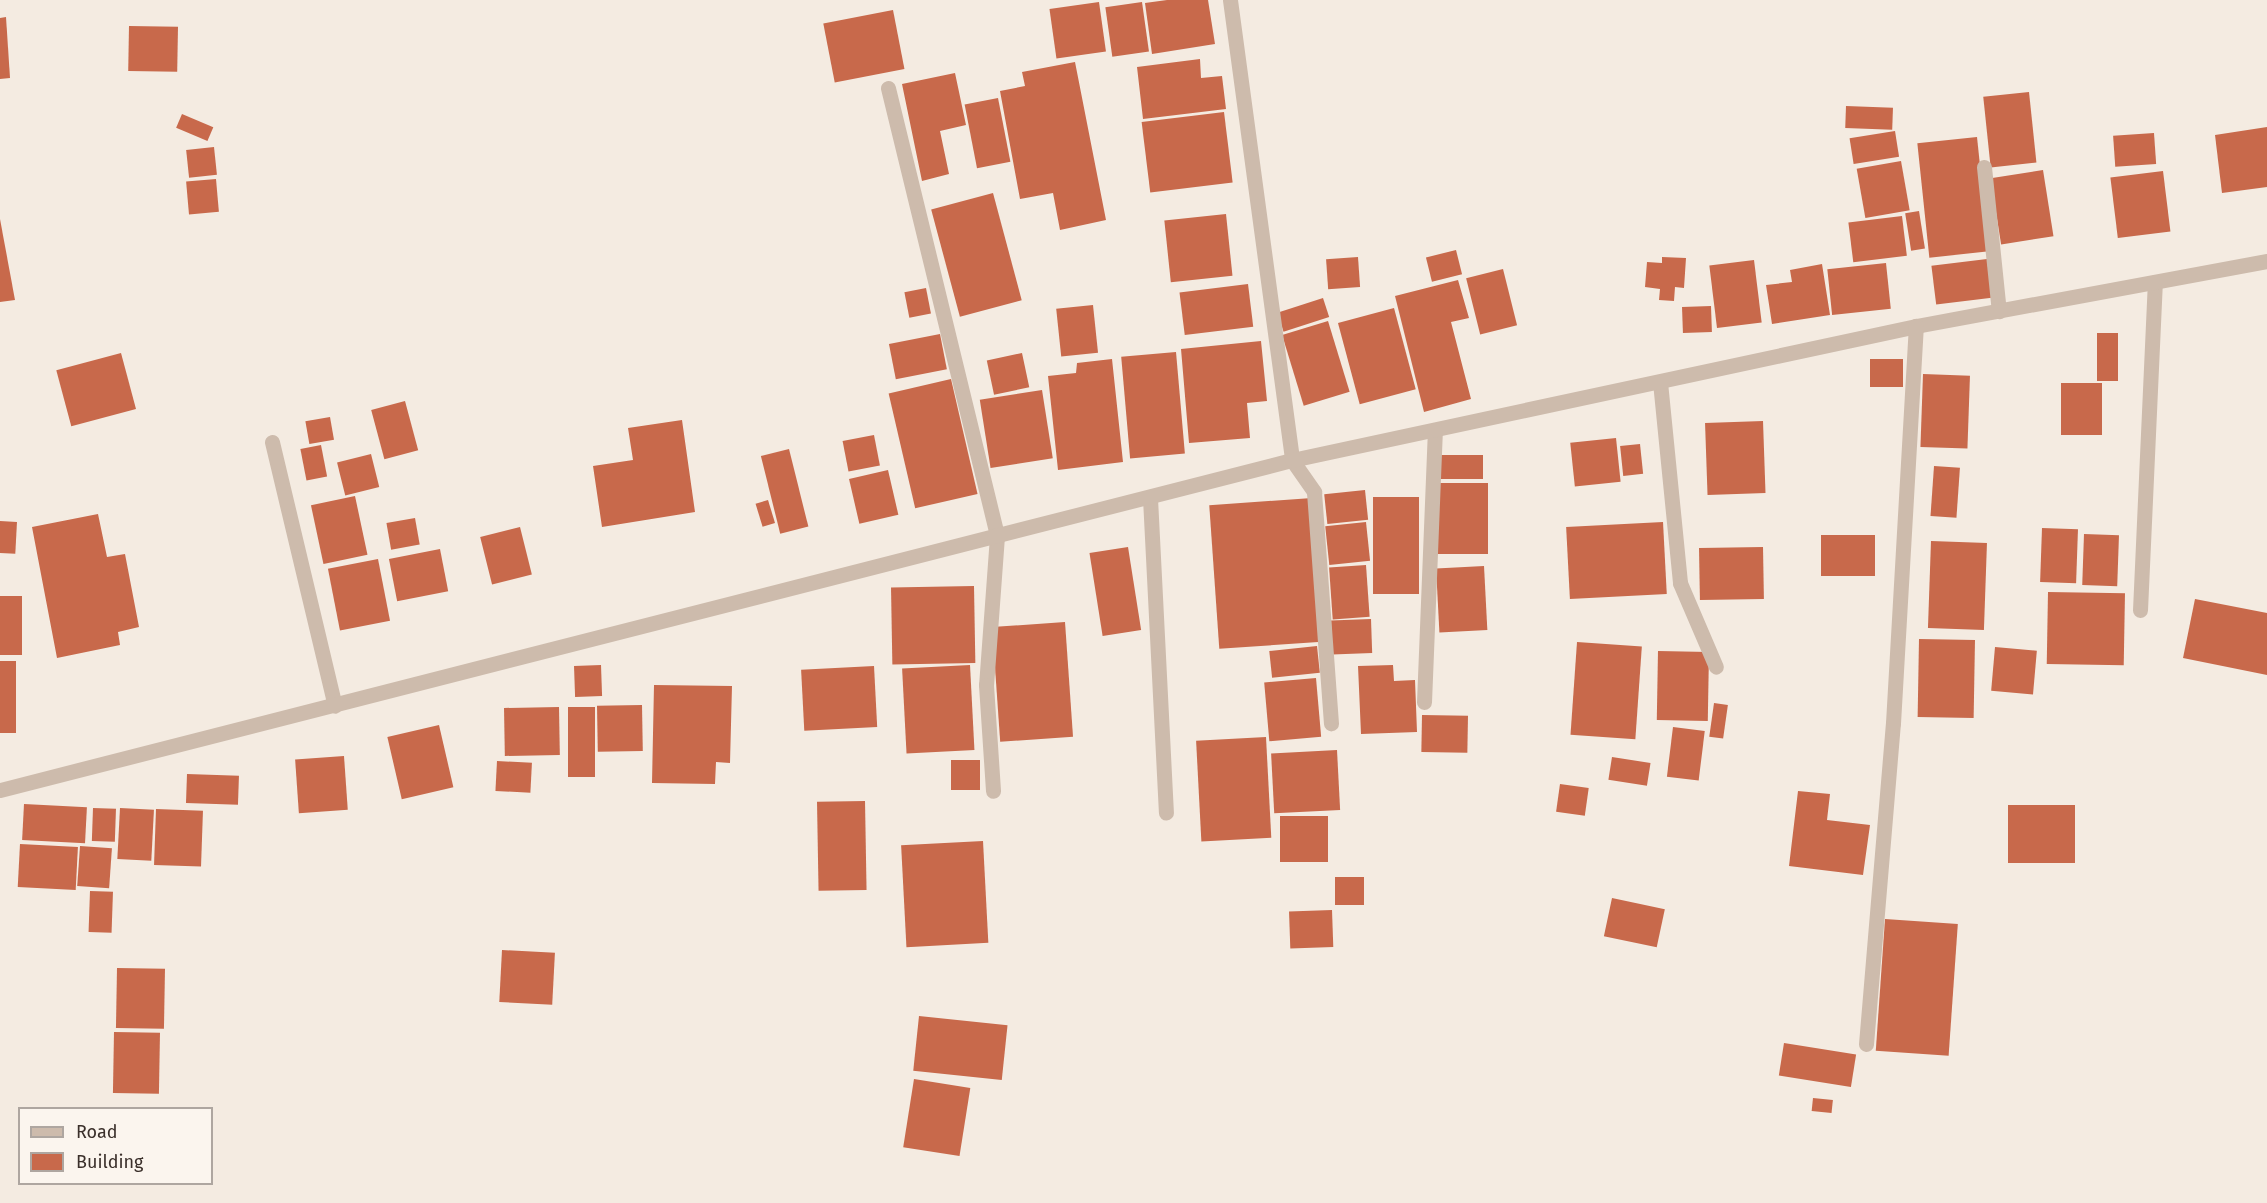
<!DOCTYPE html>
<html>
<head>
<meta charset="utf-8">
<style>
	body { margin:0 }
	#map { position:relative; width:2267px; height:1203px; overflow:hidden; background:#f4ebe1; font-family:"Fira Sans",sans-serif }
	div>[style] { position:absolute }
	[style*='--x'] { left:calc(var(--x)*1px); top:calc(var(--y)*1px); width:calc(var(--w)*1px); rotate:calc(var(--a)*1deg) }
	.building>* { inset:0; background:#c8694b; transform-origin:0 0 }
	.minor>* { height:15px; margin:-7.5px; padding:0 7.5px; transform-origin:7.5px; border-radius:7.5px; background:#cdbbac }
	span { translate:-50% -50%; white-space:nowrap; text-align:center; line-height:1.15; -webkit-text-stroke:5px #fbf5ee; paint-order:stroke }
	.legend { position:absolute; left:18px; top:1107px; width:195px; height:78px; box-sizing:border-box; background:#fbf5ee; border:2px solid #aea6a0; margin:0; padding:8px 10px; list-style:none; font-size:18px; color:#3b302b }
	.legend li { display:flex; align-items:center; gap:12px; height:30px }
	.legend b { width:30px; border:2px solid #aea6a0 }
</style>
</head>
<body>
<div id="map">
	<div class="building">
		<div style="clip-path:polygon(1167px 0,1208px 0,1215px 44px,1152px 54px,1145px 3px)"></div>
		<div style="left:1099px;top:2px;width:50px;height:50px;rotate:82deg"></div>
		<div style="left:1142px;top:2px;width:50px;height:37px;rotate:82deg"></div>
		<div style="left:893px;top:10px;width:60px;height:71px;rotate:79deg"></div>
		<div style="clip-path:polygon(6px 17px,10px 78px,0 79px,0 18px)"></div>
		<div style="left:129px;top:26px;width:49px;height:45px;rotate:1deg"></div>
		<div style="clip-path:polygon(1200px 59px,1201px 78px,1222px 76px,1226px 109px,1143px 119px,1137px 67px)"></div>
		<div style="clip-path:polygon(1075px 62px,1106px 220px,1060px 230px,1053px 193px,1020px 199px,1000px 91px,1025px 86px,1022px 72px)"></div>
		<div style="clip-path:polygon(955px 73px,966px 125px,940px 131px,949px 174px,922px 181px,902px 84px)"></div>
		<div style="left:2029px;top:92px;width:71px;height:46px;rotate:84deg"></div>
		<div style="left:998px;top:98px;width:65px;height:34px;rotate:79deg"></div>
		<div style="left:1846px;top:106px;width:47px;height:22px;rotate:2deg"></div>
		<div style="left:1224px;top:112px;width:71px;height:83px;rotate:83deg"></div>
		<div style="left:182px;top:114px;width:34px;height:15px;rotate:23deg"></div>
		<div style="clip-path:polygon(2267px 127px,2267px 187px,2222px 193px,2215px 135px)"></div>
		<div style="left:1895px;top:131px;width:26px;height:46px;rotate:81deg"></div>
		<div style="left:2154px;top:133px;width:31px;height:41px;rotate:86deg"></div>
		<div style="left:1977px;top:137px;width:115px;height:60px;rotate:84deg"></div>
		<div style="left:214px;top:147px;width:28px;height:28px;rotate:84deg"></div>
		<div style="left:1901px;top:161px;width:50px;height:45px;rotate:80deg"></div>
		<div style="left:2043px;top:170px;width:67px;height:53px;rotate:81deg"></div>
		<div style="left:2163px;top:171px;width:61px;height:53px;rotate:83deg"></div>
		<div style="left:216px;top:179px;width:33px;height:30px;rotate:85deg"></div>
		<div style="left:993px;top:193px;width:111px;height:64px;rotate:75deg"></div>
		<div style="left:1919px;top:211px;width:38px;height:14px;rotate:81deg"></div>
		<div style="left:1226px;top:214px;width:62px;height:62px;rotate:84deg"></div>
		<div style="left:1902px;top:216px;width:40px;height:54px;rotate:83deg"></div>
		<div style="clip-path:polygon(0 219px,15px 300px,0 302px)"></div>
		<div style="left:1456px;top:250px;width:25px;height:31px;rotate:76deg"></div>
		<div style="left:1358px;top:257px;width:30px;height:32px;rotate:86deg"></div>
		<div style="clip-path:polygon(1662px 257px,1686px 258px,1684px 288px,1675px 287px,1674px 301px,1659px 300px,1660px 289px,1645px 287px,1647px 262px,1662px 263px)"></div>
		<div style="left:1987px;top:259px;width:39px;height:56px;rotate:83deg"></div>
		<div style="left:1754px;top:260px;width:63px;height:45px;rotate:83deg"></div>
		<div style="left:1886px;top:263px;width:46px;height:59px;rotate:84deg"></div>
		<div style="clip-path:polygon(1822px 264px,1830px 315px,1772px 324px,1766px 285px,1792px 282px,1790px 270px)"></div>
		<div style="left:1503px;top:269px;width:58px;height:38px;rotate:76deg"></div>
		<div style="clip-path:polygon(1458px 280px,1469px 318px,1451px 322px,1471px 399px,1424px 412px,1395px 296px)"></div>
		<div style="left:1248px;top:284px;width:43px;height:69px;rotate:83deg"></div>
		<div style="left:926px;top:288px;width:26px;height:22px;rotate:79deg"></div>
		<div style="left:1323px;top:298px;width:20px;height:48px;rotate:72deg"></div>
		<div style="left:1093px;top:305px;width:48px;height:37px;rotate:84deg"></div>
		<div style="left:1711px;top:306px;width:26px;height:29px;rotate:88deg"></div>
		<div style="left:1394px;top:308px;width:84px;height:58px;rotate:75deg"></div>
		<div style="left:1328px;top:321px;width:74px;height:48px;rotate:73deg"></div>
		<div style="left:2097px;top:333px;width:21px;height:48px"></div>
		<div style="left:940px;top:334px;width:36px;height:52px;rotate:79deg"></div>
		<div style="clip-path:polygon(1261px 341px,1267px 401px,1247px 403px,1250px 438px,1189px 443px,1181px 349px)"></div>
		<div style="left:1176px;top:352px;width:102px;height:55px;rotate:85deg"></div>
		<div style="left:121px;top:353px;width:58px;height:67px;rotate:75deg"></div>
		<div style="left:1022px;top:353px;width:35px;height:36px;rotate:78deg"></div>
		<div style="clip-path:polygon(1112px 359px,1123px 462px,1058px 470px,1048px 376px,1076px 373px,1077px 363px)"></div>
		<div style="left:1870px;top:359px;width:33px;height:28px"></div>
		<div style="left:1923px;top:374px;width:47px;height:73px;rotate:2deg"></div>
		<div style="left:951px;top:379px;width:118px;height:64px;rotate:77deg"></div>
		<div style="left:2061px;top:383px;width:41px;height:52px"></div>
		<div style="left:1042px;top:390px;width:69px;height:63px;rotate:81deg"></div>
		<div style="left:405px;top:401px;width:51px;height:35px;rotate:75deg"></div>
		<div style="left:330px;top:417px;width:23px;height:25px;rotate:80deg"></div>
		<div style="clip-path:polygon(682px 420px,695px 512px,602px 527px,593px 466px,633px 460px,628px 428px)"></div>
		<div style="left:1763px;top:421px;width:72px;height:58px;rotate:88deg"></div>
		<div style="left:874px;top:435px;width:31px;height:32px;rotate:79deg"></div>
		<div style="left:1616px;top:438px;width:44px;height:46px;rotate:84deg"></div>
		<div style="left:1640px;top:444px;width:30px;height:20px;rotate:84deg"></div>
		<div style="left:321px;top:445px;width:32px;height:21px;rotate:79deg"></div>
		<div style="left:789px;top:449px;width:80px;height:29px;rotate:76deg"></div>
		<div style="left:371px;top:454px;width:34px;height:35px;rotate:76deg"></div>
		<div style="left:1483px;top:455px;width:24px;height:43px;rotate:90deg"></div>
		<div style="left:1934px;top:466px;width:26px;height:50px;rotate:4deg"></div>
		<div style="left:888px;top:470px;width:46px;height:40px;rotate:77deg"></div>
		<div style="left:1436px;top:483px;width:52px;height:71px"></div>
		<div style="left:1365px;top:490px;width:30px;height:41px;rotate:84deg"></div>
		<div style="left:355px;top:496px;width:60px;height:45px;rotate:78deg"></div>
		<div style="left:1373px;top:497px;width:46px;height:97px"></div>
		<div style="left:1312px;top:498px;width:144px;height:103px;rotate:86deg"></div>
		<div style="left:768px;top:500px;width:24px;height:13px;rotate:73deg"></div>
		<div style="clip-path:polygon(98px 514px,107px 557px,125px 554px,139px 627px,118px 632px,120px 645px,57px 658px,32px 527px)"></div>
		<div style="left:415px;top:518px;width:27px;height:29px;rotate:80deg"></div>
		<div style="left:0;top:521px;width:17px;height:32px;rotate:3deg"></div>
		<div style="left:1366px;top:522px;width:39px;height:41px;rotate:84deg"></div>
		<div style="left:1663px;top:522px;width:72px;height:97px;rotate:87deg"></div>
		<div style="left:520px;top:527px;width:49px;height:41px;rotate:76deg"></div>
		<div style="left:2042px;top:528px;width:36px;height:54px;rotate:2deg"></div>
		<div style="left:2084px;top:534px;width:35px;height:51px;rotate:2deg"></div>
		<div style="left:1875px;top:535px;width:41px;height:54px;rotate:90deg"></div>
		<div style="left:1931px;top:541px;width:56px;height:87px;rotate:2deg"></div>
		<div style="left:1128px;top:547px;width:84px;height:39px;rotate:81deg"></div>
		<div style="left:1763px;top:547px;width:52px;height:64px;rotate:89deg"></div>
		<div style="left:440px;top:549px;width:43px;height:52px;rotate:79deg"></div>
		<div style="left:378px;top:559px;width:63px;height:51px;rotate:79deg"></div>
		<div style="left:1366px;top:565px;width:52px;height:37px;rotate:86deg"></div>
		<div style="left:1484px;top:566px;width:64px;height:48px;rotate:87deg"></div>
		<div style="left:974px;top:586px;width:77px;height:83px;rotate:89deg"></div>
		<div style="left:2048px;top:592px;width:77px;height:72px;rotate:1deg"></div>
		<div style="left:0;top:596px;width:22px;height:59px"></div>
		<div style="clip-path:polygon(2195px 599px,2267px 613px,2267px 675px,2183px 658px)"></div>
		<div style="left:1371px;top:619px;width:34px;height:40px;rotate:88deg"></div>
		<div style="left:1065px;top:622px;width:115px;height:73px;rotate:86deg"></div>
		<div style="left:1919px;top:639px;width:56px;height:78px;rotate:1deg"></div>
		<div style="left:1577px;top:642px;width:65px;height:93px;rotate:4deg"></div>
		<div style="left:1317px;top:646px;width:27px;height:48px;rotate:84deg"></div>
		<div style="left:1995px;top:647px;width:42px;height:44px;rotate:5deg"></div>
		<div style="left:1658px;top:651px;width:51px;height:69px;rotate:1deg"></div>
		<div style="left:0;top:661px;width:16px;height:72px"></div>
		<div style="left:601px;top:665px;width:31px;height:27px;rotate:88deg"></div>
		<div style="left:970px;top:665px;width:85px;height:68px;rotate:87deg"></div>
		<div style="clip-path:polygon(1393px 665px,1394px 681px,1415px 680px,1417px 732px,1361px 734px,1358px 666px)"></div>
		<div style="left:874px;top:666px;width:61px;height:73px;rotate:87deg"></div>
		<div style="left:1316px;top:678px;width:59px;height:52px;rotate:85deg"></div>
		<div style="clip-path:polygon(654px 685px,732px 686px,730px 763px,716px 762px,715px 784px,652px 783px)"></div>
		<div style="left:1714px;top:703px;width:14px;height:34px;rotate:8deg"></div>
		<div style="left:642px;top:705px;width:46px;height:45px;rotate:89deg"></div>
		<div style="left:559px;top:707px;width:48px;height:55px;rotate:89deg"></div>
		<div style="left:568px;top:707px;width:27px;height:70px"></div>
		<div style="left:1422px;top:715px;width:46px;height:37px;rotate:1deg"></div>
		<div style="left:439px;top:725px;width:64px;height:53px;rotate:77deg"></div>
		<div style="left:1673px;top:727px;width:32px;height:50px;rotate:7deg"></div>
		<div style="left:1266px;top:737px;width:101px;height:70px;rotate:87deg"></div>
		<div style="left:1337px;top:750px;width:60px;height:66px;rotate:87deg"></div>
		<div style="left:344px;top:756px;width:54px;height:49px;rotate:86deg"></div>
		<div style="left:1612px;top:757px;width:39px;height:23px;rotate:9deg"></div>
		<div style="left:951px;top:760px;width:29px;height:30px"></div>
		<div style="left:497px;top:761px;width:35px;height:30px;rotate:3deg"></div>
		<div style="left:187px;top:774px;width:52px;height:29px;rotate:2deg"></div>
		<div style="left:1560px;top:784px;width:29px;height:28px;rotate:8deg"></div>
		<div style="clip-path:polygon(1798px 791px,1830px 794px,1827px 820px,1870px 825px,1863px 875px,1789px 866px)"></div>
		<div style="left:865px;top:801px;width:89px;height:48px;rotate:89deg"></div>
		<div style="left:24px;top:804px;width:63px;height:36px;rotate:3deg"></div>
		<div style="left:2008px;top:805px;width:67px;height:58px"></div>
		<div style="left:93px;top:808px;width:23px;height:33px;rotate:2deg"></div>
		<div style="left:120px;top:808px;width:34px;height:51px;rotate:3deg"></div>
		<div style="left:156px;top:809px;width:47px;height:56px;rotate:2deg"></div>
		<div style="left:1280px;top:816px;width:48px;height:46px"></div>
		<div style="left:983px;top:841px;width:102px;height:82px;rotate:87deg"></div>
		<div style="left:20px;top:844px;width:58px;height:43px;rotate:3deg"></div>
		<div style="left:80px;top:846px;width:32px;height:40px;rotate:4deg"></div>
		<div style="left:1335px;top:877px;width:29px;height:28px"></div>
		<div style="left:90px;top:891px;width:23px;height:41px;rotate:2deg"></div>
		<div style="left:1612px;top:898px;width:54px;height:39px;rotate:12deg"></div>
		<div style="left:1332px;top:910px;width:37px;height:43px;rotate:88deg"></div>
		<div style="left:1885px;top:919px;width:73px;height:132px;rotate:4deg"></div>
		<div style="left:502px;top:950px;width:53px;height:52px;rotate:3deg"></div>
		<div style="left:117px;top:968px;width:48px;height:60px;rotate:1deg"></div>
		<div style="left:919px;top:1016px;width:89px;height:55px;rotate:6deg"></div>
		<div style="left:114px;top:1032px;width:46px;height:61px;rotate:1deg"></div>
		<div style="left:1784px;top:1043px;width:73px;height:33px;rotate:9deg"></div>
		<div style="left:914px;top:1079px;width:57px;height:69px;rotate:9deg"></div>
		<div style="left:1813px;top:1098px;width:20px;height:13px;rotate:6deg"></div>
	</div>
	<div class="minor">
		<div style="--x:1230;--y:0;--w:464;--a:82.3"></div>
		<div style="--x:1292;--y:460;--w:39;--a:55"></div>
		<div style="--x:1314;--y:492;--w:232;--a:85.8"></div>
		<div style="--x:888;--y:88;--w:461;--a:76.3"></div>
		<div style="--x:997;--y:536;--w:149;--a:94.2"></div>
		<div style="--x:986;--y:685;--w:106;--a:86.2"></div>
		<div style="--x:1984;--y:167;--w:145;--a:84.1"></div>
		<div style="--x:1660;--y:382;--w:202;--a:84.3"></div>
		<div style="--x:1680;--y:583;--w:91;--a:66.8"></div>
		<div style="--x:272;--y:442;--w:271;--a:76.6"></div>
		<div style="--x:1150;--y:498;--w:315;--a:87.1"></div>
		<div style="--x:2140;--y:610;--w:328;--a:-87.4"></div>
		<div style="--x:1424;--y:702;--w:271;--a:-87.7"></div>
		<div style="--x:0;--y:790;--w:1333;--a:-14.33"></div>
		<div style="--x:1292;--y:460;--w:638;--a:-12.12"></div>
		<div style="--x:1916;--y:326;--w:357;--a:-10.5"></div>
		<div style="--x:1866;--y:1044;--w:322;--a:-85.2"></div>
		<div style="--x:1893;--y:723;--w:398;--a:-86.7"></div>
	</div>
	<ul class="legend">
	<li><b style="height:8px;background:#cdbbac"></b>Road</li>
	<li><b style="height:16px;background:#c8694b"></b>Building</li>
	</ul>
</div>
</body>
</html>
